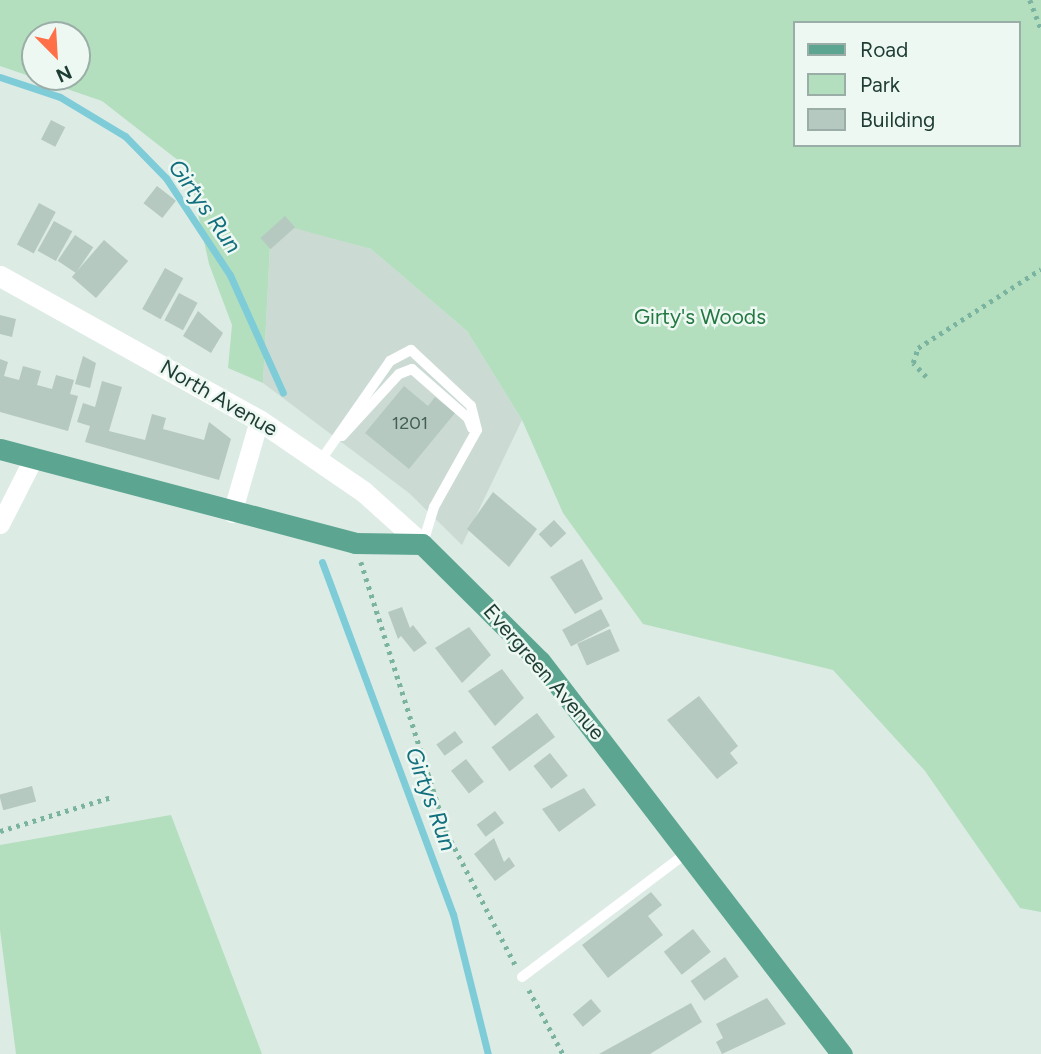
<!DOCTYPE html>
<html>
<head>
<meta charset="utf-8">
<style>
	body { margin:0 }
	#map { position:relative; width:1041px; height:1054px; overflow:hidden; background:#ddebe5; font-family:Figtree,sans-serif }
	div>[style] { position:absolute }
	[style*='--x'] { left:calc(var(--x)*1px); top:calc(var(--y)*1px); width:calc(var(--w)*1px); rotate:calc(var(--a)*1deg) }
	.built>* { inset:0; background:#cbdbd4 }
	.green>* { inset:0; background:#b3dfbe }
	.stream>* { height:7px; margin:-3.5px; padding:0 3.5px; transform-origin:3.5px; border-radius:3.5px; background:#7eccd8 }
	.building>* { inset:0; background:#b5c9c0; transform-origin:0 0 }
	.path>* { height:4.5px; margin-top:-2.25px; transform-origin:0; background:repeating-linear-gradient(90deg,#7ab39f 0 3.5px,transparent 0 8.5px) }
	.service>* { height:10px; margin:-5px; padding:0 5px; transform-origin:5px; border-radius:5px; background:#fff }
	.minor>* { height:19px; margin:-9.5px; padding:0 9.5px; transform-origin:9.5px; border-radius:9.5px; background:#fff }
	.tertiary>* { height:21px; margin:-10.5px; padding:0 10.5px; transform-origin:10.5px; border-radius:10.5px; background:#fff }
	.primary>* { height:21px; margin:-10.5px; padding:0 10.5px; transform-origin:10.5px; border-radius:10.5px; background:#5ca691 }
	span { translate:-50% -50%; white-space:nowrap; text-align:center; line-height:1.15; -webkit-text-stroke:5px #eef8f2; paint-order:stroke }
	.number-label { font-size:18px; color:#435f56 }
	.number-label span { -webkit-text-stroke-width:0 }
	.park-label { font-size:21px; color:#237842 }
	.street-label { font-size:21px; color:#1d3c33 }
	.water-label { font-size:23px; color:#116f7e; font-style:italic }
	.legend { position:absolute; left:793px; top:21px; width:228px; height:126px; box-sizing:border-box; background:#eef8f2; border:2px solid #9aada6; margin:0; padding:9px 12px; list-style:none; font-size:21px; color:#1d3c33 }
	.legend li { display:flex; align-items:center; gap:14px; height:35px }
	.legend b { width:35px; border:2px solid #9aada6 }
	.north { position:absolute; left:21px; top:21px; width:70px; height:70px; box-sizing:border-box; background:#eef8f2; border:2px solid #9aada6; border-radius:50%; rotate:156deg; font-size:19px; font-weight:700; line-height:28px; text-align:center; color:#1d3c33 }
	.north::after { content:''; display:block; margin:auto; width:24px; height:32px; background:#ff7048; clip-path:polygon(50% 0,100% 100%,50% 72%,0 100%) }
</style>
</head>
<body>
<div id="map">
	<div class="built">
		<div style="clip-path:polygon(284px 224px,371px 249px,467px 331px,522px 420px,462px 545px,409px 493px,263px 383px,270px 245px)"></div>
	</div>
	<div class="green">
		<div style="clip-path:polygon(evenodd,0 0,1041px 0,1041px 912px,1020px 908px,925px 771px,833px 670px,643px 624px,563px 513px,522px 420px,467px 331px,371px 249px,283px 225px,270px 245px,263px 383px,228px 368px,232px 325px,209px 264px,188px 168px,102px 101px,0 66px,0 0,794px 23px,1018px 23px,1018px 145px,794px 145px,794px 23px,0 0,35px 35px,77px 35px,77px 77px,35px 77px,35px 35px)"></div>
		<div style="clip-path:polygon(171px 815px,262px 1054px,16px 1054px,0 930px,0 845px)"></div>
	</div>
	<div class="stream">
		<div style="--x:0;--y:77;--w:63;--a:18.4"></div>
		<div style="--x:60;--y:97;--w:76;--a:31"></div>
		<div style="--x:125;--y:136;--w:59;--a:45.7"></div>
		<div style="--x:166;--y:178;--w:116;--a:56.6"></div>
		<div style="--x:230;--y:275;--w:129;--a:65.8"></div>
		<div style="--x:322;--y:562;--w:376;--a:69.6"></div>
		<div style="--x:453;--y:914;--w:144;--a:76"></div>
	</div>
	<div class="building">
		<div style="left:51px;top:120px;width:16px;height:22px;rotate:27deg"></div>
		<div style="left:157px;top:186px;width:24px;height:22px;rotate:38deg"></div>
		<div style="left:39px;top:203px;width:19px;height:47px;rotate:28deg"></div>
		<div style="left:285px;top:216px;width:15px;height:33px;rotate:48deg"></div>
		<div style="left:54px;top:221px;width:21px;height:34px;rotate:29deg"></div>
		<div style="left:75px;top:235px;width:22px;height:31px;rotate:34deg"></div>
		<div style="left:104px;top:240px;width:32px;height:49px;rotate:41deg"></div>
		<div style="left:165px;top:268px;width:21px;height:47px;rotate:29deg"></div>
		<div style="left:179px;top:293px;width:21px;height:31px;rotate:28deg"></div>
		<div style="clip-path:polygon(198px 311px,223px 333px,211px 353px,183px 336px)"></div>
		<div style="clip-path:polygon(0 315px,16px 319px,12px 337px,0 334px)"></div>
		<div style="clip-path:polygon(83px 356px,96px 363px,90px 388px,75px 384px)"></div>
		<div style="clip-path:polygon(0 359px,8px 362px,4px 376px,19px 380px,23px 366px,41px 371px,37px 385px,52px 389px,56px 375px,74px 380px,70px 394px,78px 396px,68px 431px,0 412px)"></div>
		<div style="clip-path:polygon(102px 381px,122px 387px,109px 431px,145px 440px,152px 414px,166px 418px,163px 429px,204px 440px,209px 422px,231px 439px,219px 480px,85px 442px,90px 426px,77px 422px,83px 403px,95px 407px)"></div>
		<div style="clip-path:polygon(404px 386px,428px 406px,435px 397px,455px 413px,409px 469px,365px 433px)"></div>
		<div style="clip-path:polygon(493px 492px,537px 529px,509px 567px,467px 529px)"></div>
		<div style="left:554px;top:520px;width:18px;height:21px;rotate:47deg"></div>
		<div style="clip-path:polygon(582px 559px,603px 599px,575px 614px,550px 577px)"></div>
		<div style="clip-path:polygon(402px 607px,410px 628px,413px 625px,427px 643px,414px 652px,401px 636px,398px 639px,388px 612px)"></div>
		<div style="left:601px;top:609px;width:19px;height:44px;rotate:62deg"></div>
		<div style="clip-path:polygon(469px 627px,491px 655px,462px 683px,435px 648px)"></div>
		<div style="left:610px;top:629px;width:24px;height:36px;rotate:66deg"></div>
		<div style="clip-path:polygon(502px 669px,524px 698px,495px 726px,468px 691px)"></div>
		<div style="clip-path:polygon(699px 696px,738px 746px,730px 753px,738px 763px,717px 779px,667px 720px)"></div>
		<div style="left:537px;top:713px;width:30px;height:57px;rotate:53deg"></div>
		<div style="left:455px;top:731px;width:14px;height:23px;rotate:54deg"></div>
		<div style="left:550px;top:753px;width:29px;height:21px;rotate:52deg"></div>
		<div style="left:466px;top:759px;width:29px;height:19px;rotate:52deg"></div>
		<div style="left:32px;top:786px;width:16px;height:34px;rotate:75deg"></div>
		<div style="clip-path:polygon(584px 788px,596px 805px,559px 832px,542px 809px)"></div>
		<div style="left:495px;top:811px;width:15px;height:23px;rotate:53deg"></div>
		<div style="clip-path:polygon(494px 838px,504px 862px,509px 857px,515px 866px,495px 881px,474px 854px)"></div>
		<div style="clip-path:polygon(651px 892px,662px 905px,648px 916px,663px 935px,608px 978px,582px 945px)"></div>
		<div style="left:693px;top:929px;width:29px;height:37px;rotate:52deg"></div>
		<div style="left:725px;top:957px;width:24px;height:42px;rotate:55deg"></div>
		<div style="clip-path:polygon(767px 998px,786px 1024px,722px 1054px,716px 1042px,723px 1038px,716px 1024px)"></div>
		<div style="left:591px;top:999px;width:16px;height:24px;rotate:50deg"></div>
		<div style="clip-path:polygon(691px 1003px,702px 1022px,650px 1054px,599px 1054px)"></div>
	</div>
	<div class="path">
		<div style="--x:1030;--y:0;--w:30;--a:69"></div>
		<div style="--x:926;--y:377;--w:19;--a:-133"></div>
		<div style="--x:913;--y:363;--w:16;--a:-72"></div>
		<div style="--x:918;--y:348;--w:146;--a:-32.7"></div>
		<div style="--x:361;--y:562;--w:284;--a:72.4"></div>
		<div style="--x:447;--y:833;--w:148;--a:62.6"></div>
		<div style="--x:0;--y:831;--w:117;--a:-16.9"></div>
		<div style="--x:529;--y:990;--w:72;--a:62"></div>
	</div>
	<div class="service">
		<div style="--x:342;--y:436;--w:84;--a:-47.4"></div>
		<div style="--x:399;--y:374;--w:14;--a:-21"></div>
		<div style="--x:412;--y:369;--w:74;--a:41.2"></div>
		<div style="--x:468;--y:418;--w:11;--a:68"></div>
		<div style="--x:321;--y:460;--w:121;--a:-55.1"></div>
		<div style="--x:390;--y:361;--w:24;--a:-28"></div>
		<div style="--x:411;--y:350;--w:82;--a:43"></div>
		<div style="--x:471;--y:406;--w:25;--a:76"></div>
		<div style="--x:477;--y:430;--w:88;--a:119.2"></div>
		<div style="--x:434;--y:507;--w:39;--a:107"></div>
		<div style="--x:522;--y:977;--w:208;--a:-37"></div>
	</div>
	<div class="minor">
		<div style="--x:232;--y:513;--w:97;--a:-73.8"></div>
		<div style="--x:0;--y:524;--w:75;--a:-63.1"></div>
	</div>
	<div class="tertiary">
		<div style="--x:0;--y:276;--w:296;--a:29.1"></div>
		<div style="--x:259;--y:420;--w:127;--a:34.4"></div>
		<div style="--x:364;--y:492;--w:78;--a:41.9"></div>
	</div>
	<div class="primary">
		<div style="--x:0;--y:449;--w:367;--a:14.8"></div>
		<div style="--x:355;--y:543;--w:67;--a:0.9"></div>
		<div style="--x:422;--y:544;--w:166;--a:44.8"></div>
		<div style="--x:540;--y:661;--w:496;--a:52.5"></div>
	</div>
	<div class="number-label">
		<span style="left:410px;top:423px">1201</span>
	</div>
	<div class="park-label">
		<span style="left:700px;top:317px">Girty's Woods</span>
	</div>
	<div class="street-label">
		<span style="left:219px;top:398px;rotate:30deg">North Avenue</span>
		<span style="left:544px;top:672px;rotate:49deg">Evergreen Avenue</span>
	</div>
	<div class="water-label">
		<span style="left:205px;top:206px;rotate:55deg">Girtys Run</span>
		<span style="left:431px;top:799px;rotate:70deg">Girtys Run</span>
	</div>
	<ul class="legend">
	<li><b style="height:9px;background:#5ca691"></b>Road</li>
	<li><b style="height:19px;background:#b3dfbe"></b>Park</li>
	<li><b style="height:19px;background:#b5c9c0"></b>Building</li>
	</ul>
	<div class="north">N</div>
</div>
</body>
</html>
